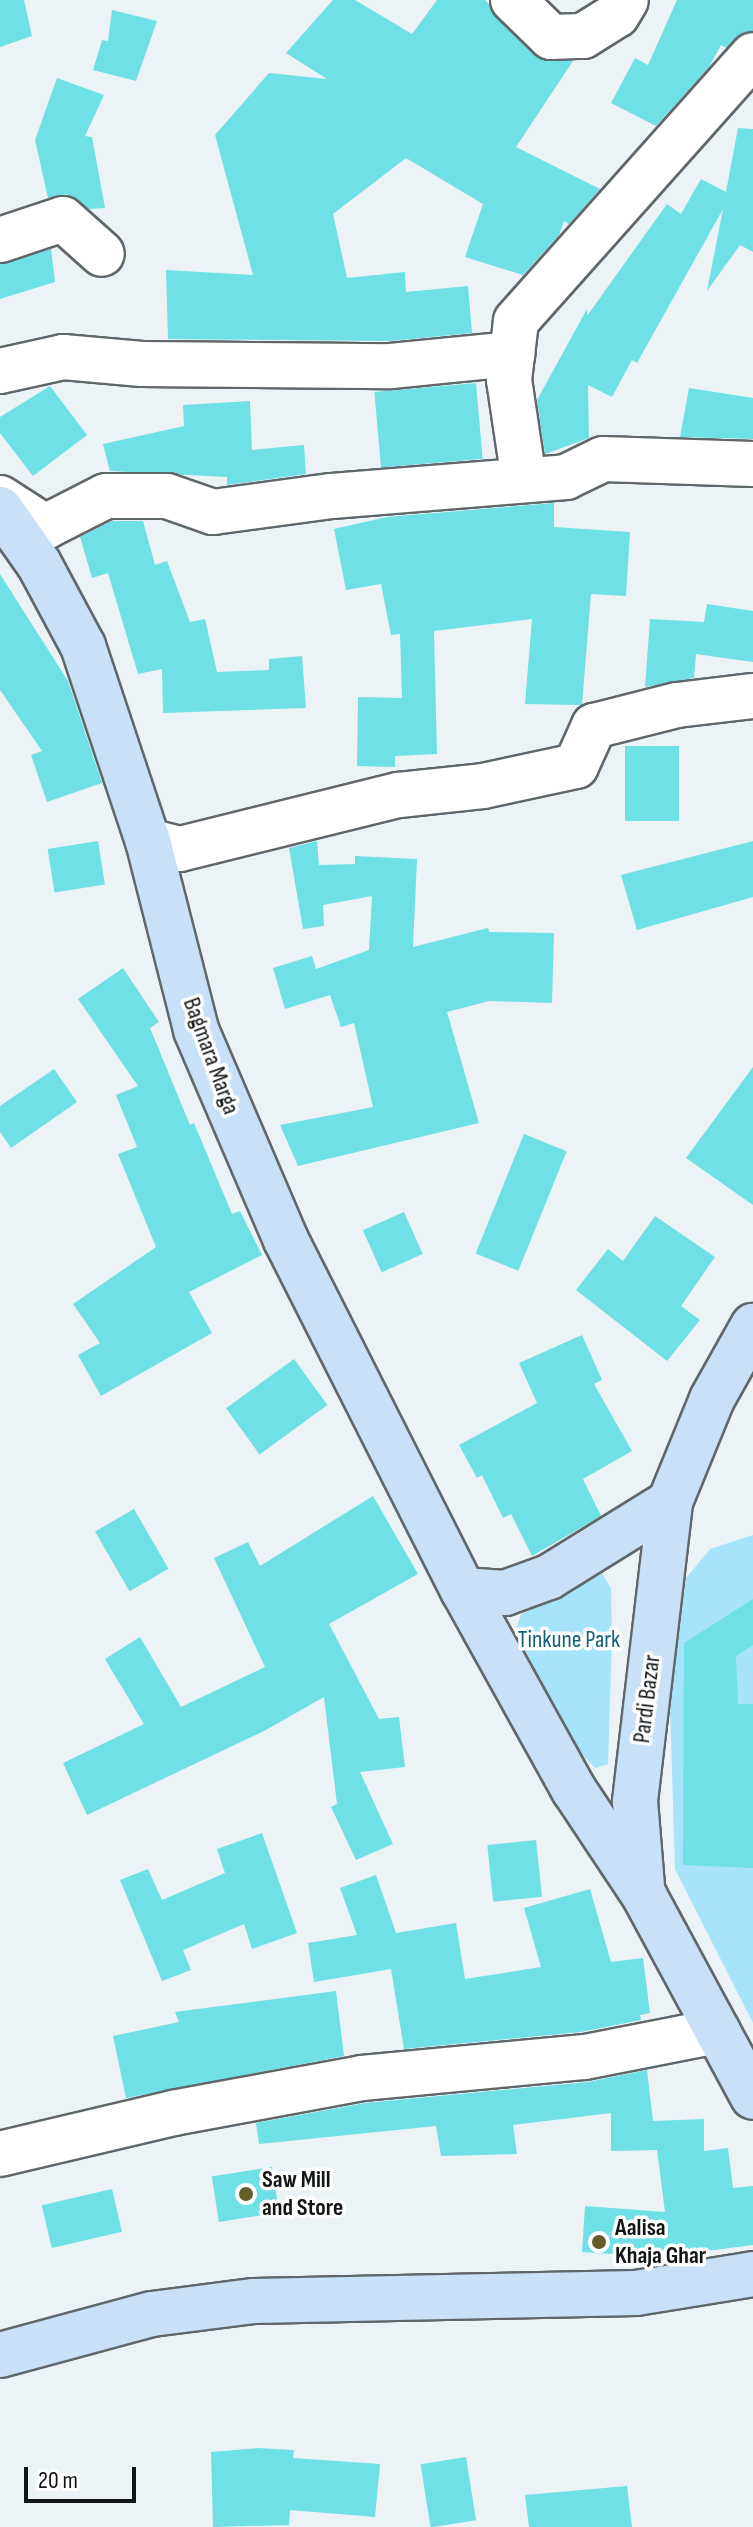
<!DOCTYPE html>
<html>
<head>
<meta charset="utf-8">
<style>
	body { margin:0 }
	#map { position:relative; width:753px; height:2527px; overflow:hidden; background:#ebf3f6; font-family:"Sofia Sans Condensed",sans-serif }
	div>[style] { position:absolute }
	[style*='--x'] { left:calc(var(--x)*1px); top:calc(var(--y)*1px); width:calc(var(--w)*1px); rotate:calc(var(--a)*1deg) }
	.green>* { inset:0; background:#a7e4fc }
	.building>* { inset:0; background:#6fe0e5; transform-origin:0 0 }
	.roads { filter:drop-shadow(2px 0 #60676a) drop-shadow(-2px 0 #60676a) drop-shadow(0 2px #60676a) drop-shadow(0 -2px #60676a) }
	.minor>* { height:44px; margin:-22px; padding:0 22px; transform-origin:22px; border-radius:22px; background:#fff }
	.major>* { height:44px; margin:-22px; padding:0 22px; transform-origin:22px; border-radius:22px; background:#c8e0f8 }
	.dots>* { width:22px; height:22px; translate:-50% -50%; box-sizing:border-box; border:4px solid #fff; border-radius:50% }
	span { translate:-50% -50%; white-space:nowrap; text-align:center; line-height:1.15; -webkit-text-stroke:7px #fff; paint-order:stroke }
	.street-label { font-size:24px; color:#121516 }
	.park-label { font-size:24px; color:#106077 }
	.poi-label { font-size:24px; color:#121516; font-weight:700 }
	.left { translate:0 -50%; text-align:left }
	.scale { position:absolute; left:24px; top:2467px; width:112px; height:36px; box-sizing:border-box; border:4px solid #121516; border-top:0; padding-left:10px; font-size:24px; line-height:28px; white-space:nowrap; color:#121516; -webkit-text-stroke:6px #fff; paint-order:stroke }
</style>
</head>
<body>
<div id="map">
	<div class="green">
		<div style="clip-path:polygon(753px 1535px,753px 2023px,675px 1869px,670px 1709px,682px 1583px,710px 1549px)"></div>
		<div style="clip-path:polygon(598px 1567px,611px 1588px,612px 1637px,608px 1764px,595px 1768px,581px 1753px,515px 1632px,521px 1614px,556px 1598px,588px 1569px)"></div>
	</div>
	<div class="building">
		<div style="clip-path:polygon(0 0,24px 0,32px 36px,0 47px)"></div>
		<div style="clip-path:polygon(333px 0,355px 0,412px 34px,437px 0,485px 0,534px 55px,573px 61px,516px 147px,600px 189px,569px 224px,564px 221px,559px 235px,523px 275px,465px 257px,483px 204px,406px 158px,333px 214px,347px 278px,405px 272px,406px 292px,468px 286px,472px 333px,390px 341px,168px 339px,166px 270px,253px 275px,215px 135px,269px 73px,327px 79px,286px 53px)"></div>
		<div style="clip-path:polygon(677px 0,753px 0,753px 31px,726px 48px,721px 45px,709px 67px,656px 126px,611px 103px,635px 58px,648px 65px)"></div>
		<div style="clip-path:polygon(112px 10px,157px 21px,136px 81px,93px 70px,102px 40px,108px 41px)"></div>
		<div style="clip-path:polygon(57px 78px,104px 95px,85px 136px,92px 137px,105px 208px,89px 209px,67px 194px,48px 198px,35px 140px)"></div>
		<div style="clip-path:polygon(738px 128px,753px 129px,753px 252px,740px 245px,707px 291px,723px 209px,637px 363px,632px 360px,612px 397px,588px 385px,589px 438px,545px 454px,537px 400px,587px 309px,587px 316px,667px 204px,681px 214px,701px 179px,726px 192px)"></div>
		<div style="clip-path:polygon(51px 249px,55px 282px,0 299px,0 264px)"></div>
		<div style="left:476px;top:383px;width:76px;height:102px;rotate:85deg"></div>
		<div style="clip-path:polygon(50px 386px,87px 435px,33px 476px,0 433px,0 417px)"></div>
		<div style="clip-path:polygon(689px 388px,753px 398px,753px 439px,680px 437px)"></div>
		<div style="clip-path:polygon(250px 401px,252px 450px,304px 445px,306px 474px,227px 485px,227px 477px,110px 471px,103px 444px,184px 426px,183px 405px)"></div>
		<div style="clip-path:polygon(554px 503px,554px 527px,630px 532px,626px 596px,591px 594px,582px 705px,525px 704px,532px 619px,434px 631px,437px 754px,395px 756px,395px 767px,357px 766px,358px 697px,402px 698px,400px 634px,391px 635px,381px 584px,346px 590px,334px 529px,387px 517px)"></div>
		<div style="clip-path:polygon(112px 521px,143px 521px,155px 565px,167px 561px,190px 622px,205px 619px,217px 672px,269px 670px,269px 659px,302px 656px,306px 708px,163px 713px,162px 669px,138px 674px,108px 573px,92px 578px,80px 537px)"></div>
		<div style="clip-path:polygon(0 574px,68px 681px,102px 783px,47px 802px,31px 755px,42px 751px,0 690px)"></div>
		<div style="clip-path:polygon(707px 604px,753px 611px,753px 662px,696px 654px,694px 678px,645px 687px,650px 619px,704px 622px)"></div>
		<div style="left:625px;top:746px;width:54px;height:75px"></div>
		<div style="left:98px;top:841px;width:44px;height:51px;rotate:81deg"></div>
		<div style="clip-path:polygon(317px 841px,319px 865px,355px 864px,355px 856px,417px 859px,413px 947px,488px 928px,489px 932px,554px 933px,552px 1003px,489px 1001px,447px 1012px,479px 1123px,298px 1166px,280px 1125px,373px 1107px,354px 1023px,341px 1027px,330px 995px,285px 1009px,273px 968px,312px 956px,316px 969px,369px 950px,372px 896px,323px 905px,324px 926px,303px 929px,289px 848px)"></div>
		<div style="clip-path:polygon(753px 841px,753px 897px,637px 930px,621px 875px)"></div>
		<div style="clip-path:polygon(123px 968px,159px 1022px,150px 1028px,190px 1125px,194px 1123px,232px 1214px,240px 1211px,262px 1255px,189px 1292px,212px 1333px,101px 1396px,78px 1355px,100px 1343px,73px 1304px,156px 1247px,118px 1154px,137px 1147px,116px 1095px,138px 1086px,78px 999px)"></div>
		<div style="clip-path:polygon(753px 1067px,753px 1205px,686px 1158px)"></div>
		<div style="clip-path:polygon(54px 1069px,77px 1102px,11px 1148px,0 1132px,0 1106px)"></div>
		<div style="left:524px;top:1134px;width:46px;height:129px;rotate:22deg"></div>
		<div style="left:404px;top:1212px;width:46px;height:45px;rotate:66deg"></div>
		<div style="clip-path:polygon(655px 1216px,715px 1257px,681px 1306px,700px 1320px,667px 1361px,576px 1290px,608px 1249px,623px 1261px)"></div>
		<div style="clip-path:polygon(582px 1335px,602px 1380px,594px 1384px,632px 1451px,583px 1479px,601px 1516px,532px 1556px,511px 1514px,503px 1518px,482px 1475px,477px 1478px,459px 1445px,537px 1403px,519px 1363px)"></div>
		<div style="left:294px;top:1359px;width:57px;height:84px;rotate:54deg"></div>
		<div style="clip-path:polygon(373px 1496px,418px 1574px,329px 1624px,379px 1719px,399px 1717px,405px 1767px,360px 1772px,393px 1844px,356px 1860px,331px 1807px,337px 1804px,324px 1697px,264px 1731px,87px 1815px,63px 1763px,144px 1724px,105px 1659px,140px 1637px,181px 1707px,265px 1667px,214px 1558px,248px 1542px,260px 1566px)"></div>
		<div style="left:134px;top:1509px;width:69px;height:45px;rotate:60deg"></div>
		<div style="clip-path:polygon(753px 1599px,753px 1645px,736px 1656px,738px 1704px,753px 1704px,753px 1868px,683px 1865px,684px 1643px)"></div>
		<div style="clip-path:polygon(262px 1833px,297px 1933px,252px 1949px,244px 1924px,183px 1950px,191px 1970px,162px 1981px,120px 1880px,148px 1869px,162px 1900px,225px 1873px,217px 1849px)"></div>
		<div style="left:536px;top:1840px;width:57px;height:49px;rotate:84deg"></div>
		<div style="clip-path:polygon(376px 1875px,396px 1933px,456px 1923px,465px 1979px,541px 1967px,524px 1908px,590px 1889px,611px 1962px,643px 1958px,650px 2013px,640px 2015px,641px 2020px,581px 2032px,404px 2049px,391px 1969px,314px 1982px,308px 1943px,357px 1935px,340px 1888px)"></div>
		<div style="clip-path:polygon(336px 1991px,344px 2056px,126px 2098px,113px 2036px,179px 2022px,175px 2012px)"></div>
		<div style="clip-path:polygon(647px 2070px,653px 2121px,704px 2119px,704px 2151px,728px 2148px,733px 2188px,753px 2186px,753px 2245px,659px 2257px,582px 2252px,585px 2206px,665px 2212px,657px 2150px,611px 2151px,611px 2113px,513px 2125px,517px 2154px,441px 2156px,436px 2126px,259px 2144px,256px 2123px,365px 2103px,588px 2082px)"></div>
		<div style="left:272px;top:2167px;width:46px;height:61px;rotate:81deg"></div>
		<div style="left:112px;top:2189px;width:44px;height:72px;rotate:77deg"></div>
		<div style="clip-path:polygon(258px 2448px,294px 2450px,293px 2458px,380px 2464px,375px 2517px,290px 2510px,289px 2525px,213px 2527px,211px 2452px)"></div>
		<div style="left:466px;top:2457px;width:64px;height:46px;rotate:81deg"></div>
		<div style="clip-path:polygon(627px 2486px,632px 2527px,529px 2527px,525px 2495px)"></div>
	</div>
	<div class="roads">
		<div class="minor">
			<div style="--x:513;--y:0;--w:53;--a:44.2"></div>
			<div style="--x:551;--y:37;--w:32;--a:-2"></div>
			<div style="--x:583;--y:36;--w:40;--a:-32"></div>
			<div style="--x:617;--y:15;--w:17;--a:-59"></div>
			<div style="--x:0;--y:240;--w:66;--a:-18.4"></div>
			<div style="--x:63;--y:219;--w:52;--a:41.9"></div>
			<div style="--x:0;--y:371;--w:65;--a:-12.5"></div>
			<div style="--x:63;--y:357;--w:79;--a:5.1"></div>
			<div style="--x:142;--y:364;--w:249;--a:0.5"></div>
			<div style="--x:391;--y:366;--w:122;--a:-5.7"></div>
			<div style="--x:524;--y:480;--w:101;--a:-98.5"></div>
			<div style="--x:509;--y:380;--w:59;--a:-83.2"></div>
			<div style="--x:516;--y:321;--w:356;--a:-48.3"></div>
			<div style="--x:0;--y:498;--w:54;--a:32.8"></div>
			<div style="--x:45;--y:527;--w:68;--a:-26.9"></div>
			<div style="--x:106;--y:496;--w:61;--a:0"></div>
			<div style="--x:167;--y:496;--w:49;--a:19.2"></div>
			<div style="--x:213;--y:512;--w:120;--a:-7.7"></div>
			<div style="--x:332;--y:496;--w:235;--a:-4.6"></div>
			<div style="--x:566;--y:477;--w:41;--a:-25.9"></div>
			<div style="--x:603;--y:459;--w:150;--a:1.9"></div>
			<div style="--x:148;--y:841;--w:33;--a:14"></div>
			<div style="--x:180;--y:849;--w:226;--a:-13.9"></div>
			<div style="--x:399;--y:795;--w:84;--a:-6.1"></div>
			<div style="--x:483;--y:786;--w:95;--a:-12.1"></div>
			<div style="--x:576;--y:766;--w:44;--a:-65.8"></div>
			<div style="--x:594;--y:726;--w:86;--a:-14.2"></div>
			<div style="--x:677;--y:705;--w:77;--a:-6.8"></div>
			<div style="--x:0;--y:2154;--w:178;--a:-13.3"></div>
			<div style="--x:173;--y:2113;--w:192;--a:-10.5"></div>
			<div style="--x:362;--y:2078;--w:224;--a:-5.4"></div>
			<div style="--x:585;--y:2057;--w:135;--a:-11.1"></div>
		</div>
		<div class="major">
			<div style="--x:0;--y:509;--w:67;--a:54.7"></div>
			<div style="--x:39;--y:564;--w:93;--a:61.8"></div>
			<div style="--x:83;--y:646;--w:206;--a:71.6"></div>
			<div style="--x:148;--y:841;--w:195;--a:75.7"></div>
			<div style="--x:196;--y:1030;--w:228;--a:66.8"></div>
			<div style="--x:286;--y:1240;--w:392;--a:63.2"></div>
			<div style="--x:463;--y:1590;--w:229;--a:61"></div>
			<div style="--x:574;--y:1790;--w:128;--a:56.4"></div>
			<div style="--x:645;--y:1897;--w:227;--a:61.6"></div>
			<div style="--x:463;--y:1590;--w:42;--a:4.1"></div>
			<div style="--x:505;--y:1593;--w:47;--a:-20"></div>
			<div style="--x:549;--y:1577;--w:142;--a:-31.8"></div>
			<div style="--x:642;--y:1886;--w:85;--a:-94.7"></div>
			<div style="--x:635;--y:1801;--w:301;--a:-83.3"></div>
			<div style="--x:670;--y:1502;--w:111;--a:-67.8"></div>
			<div style="--x:712;--y:1399;--w:84;--a:-60.7"></div>
			<div style="--x:0;--y:2355;--w:157;--a:-15.1"></div>
			<div style="--x:152;--y:2314;--w:103;--a:-7.3"></div>
			<div style="--x:254;--y:2301;--w:382;--a:-1.2"></div>
			<div style="--x:636;--y:2293;--w:119;--a:-9.2"></div>
		</div>
	</div>
	<div class="dots">
		<div style="left:246px;top:2194px;background:#645d2a"></div>
		<div style="left:599px;top:2242px;background:#645d2a"></div>
	</div>
	<div class="street-label">
		<span style="left:211px;top:1056px;rotate:70deg">Bagmara Marga</span>
		<span style="left:647px;top:1699px;rotate:-83deg">Pardi Bazar</span>
	</div>
	<div class="park-label">
		<span style="left:569px;top:1640px">Tinkune Park</span>
	</div>
	<div class="poi-label">
		<span class="left" style="left:262px;top:2194px">Saw Mill<br>and Store</span>
		<span class="left" style="left:615px;top:2242px">Aalisa<br>Khaja Ghar</span>
	</div>
	<div class="scale">20 m</div>
</div>
</body>
</html>
